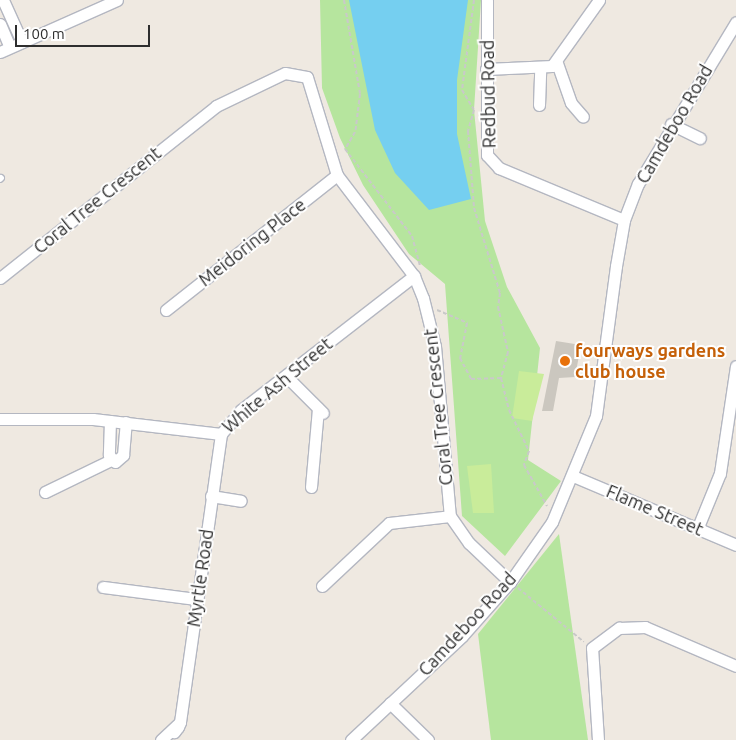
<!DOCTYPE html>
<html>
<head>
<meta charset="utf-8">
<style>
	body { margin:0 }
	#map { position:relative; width:736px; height:740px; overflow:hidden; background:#efe9e1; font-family:Ubuntu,sans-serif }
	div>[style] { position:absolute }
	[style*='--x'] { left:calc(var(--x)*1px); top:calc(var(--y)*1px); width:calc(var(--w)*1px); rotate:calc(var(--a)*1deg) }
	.green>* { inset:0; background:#b6e59e }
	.pitch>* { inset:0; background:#c9ec9a }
	.water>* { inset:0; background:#75cff0 }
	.building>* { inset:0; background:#cbc7bf }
	.path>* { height:2px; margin-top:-1px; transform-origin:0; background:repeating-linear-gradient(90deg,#c9c9c9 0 4px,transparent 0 6.5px) }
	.roads { filter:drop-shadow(1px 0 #b4b7c1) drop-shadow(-1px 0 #b4b7c1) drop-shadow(0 1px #b4b7c1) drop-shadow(0 -1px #b4b7c1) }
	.service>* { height:5.5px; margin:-2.75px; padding:0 2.75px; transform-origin:2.75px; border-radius:2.75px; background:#fff }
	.minor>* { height:11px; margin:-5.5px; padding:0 5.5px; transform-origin:5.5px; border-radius:5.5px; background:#fff }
	.dots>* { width:14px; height:14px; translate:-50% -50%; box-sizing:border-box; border:2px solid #fff; border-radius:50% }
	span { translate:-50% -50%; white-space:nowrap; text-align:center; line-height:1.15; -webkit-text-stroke:4px #fff; paint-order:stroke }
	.street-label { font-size:18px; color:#2e2e2e }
	.food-label { font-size:18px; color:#c56008; font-weight:700 }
	.left { translate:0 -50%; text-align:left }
	.scale { position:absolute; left:15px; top:25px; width:135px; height:22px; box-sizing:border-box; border:2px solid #2e2e2e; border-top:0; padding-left:6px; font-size:15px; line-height:18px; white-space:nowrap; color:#2e2e2e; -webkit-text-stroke:4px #fff; paint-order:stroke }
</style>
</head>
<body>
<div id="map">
	<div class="green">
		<div style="clip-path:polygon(320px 0,481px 0,474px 110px,485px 221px,507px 287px,540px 348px,528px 460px,561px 481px,505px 556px,462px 516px,445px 284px,409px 254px,363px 185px,340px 138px,322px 88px)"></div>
		<div style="clip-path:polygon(559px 534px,588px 740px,491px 740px,478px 634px)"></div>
	</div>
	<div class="pitch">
		<div style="clip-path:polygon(519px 371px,544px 374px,532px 421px,512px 418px)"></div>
		<div style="clip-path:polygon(491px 464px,494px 513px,473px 513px,467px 466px)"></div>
	</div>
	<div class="water">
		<div style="clip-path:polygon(349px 0,468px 0,457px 80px,457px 134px,471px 199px,429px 210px,395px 173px,375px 130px)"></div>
	</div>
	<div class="building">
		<div style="clip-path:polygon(556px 341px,581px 345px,575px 377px,559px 378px,553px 411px,542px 411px)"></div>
	</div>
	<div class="path">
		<div style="--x:344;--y:0;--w:95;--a:80.3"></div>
		<div style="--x:360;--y:94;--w:38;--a:97"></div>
		<div style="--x:355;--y:132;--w:20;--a:120"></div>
		<div style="--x:345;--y:149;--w:110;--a:52.4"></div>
		<div style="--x:412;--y:236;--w:31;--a:75"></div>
		<div style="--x:474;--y:0;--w:91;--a:97.6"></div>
		<div style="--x:462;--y:90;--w:23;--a:59"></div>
		<div style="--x:474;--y:110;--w:22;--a:106"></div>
		<div style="--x:468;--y:131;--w:77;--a:85.5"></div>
		<div style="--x:474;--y:208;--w:89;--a:73"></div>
		<div style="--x:500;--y:293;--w:14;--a:98"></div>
		<div style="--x:498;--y:307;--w:46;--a:77.5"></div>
		<div style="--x:508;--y:352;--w:27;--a:105"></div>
		<div style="--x:501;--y:378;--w:33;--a:76"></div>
		<div style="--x:509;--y:410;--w:46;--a:64"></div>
		<div style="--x:529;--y:451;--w:15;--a:110"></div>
		<div style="--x:524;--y:465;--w:47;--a:60.7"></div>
		<div style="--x:437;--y:310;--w:33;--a:23"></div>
		<div style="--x:467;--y:323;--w:36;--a:101"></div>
		<div style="--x:460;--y:358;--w:24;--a:62"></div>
		<div style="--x:471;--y:379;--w:30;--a:-2"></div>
		<div style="--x:518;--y:588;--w:85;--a:39.3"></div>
	</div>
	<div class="roads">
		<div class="service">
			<div style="--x:0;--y:179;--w:1;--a:-45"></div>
		</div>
		<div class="minor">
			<div style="--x:3;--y:0;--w:46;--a:65.7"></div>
			<div style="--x:487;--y:0;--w:155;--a:90"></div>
			<div style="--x:487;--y:155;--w:18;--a:47"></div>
			<div style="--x:499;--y:168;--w:135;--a:22.6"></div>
			<div style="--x:0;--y:24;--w:25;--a:67"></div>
			<div style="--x:0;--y:52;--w:128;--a:-24"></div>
			<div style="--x:557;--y:63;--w:42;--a:70.7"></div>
			<div style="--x:571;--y:103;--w:18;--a:49"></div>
			<div style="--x:486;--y:69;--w:66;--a:-2.6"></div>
			<div style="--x:552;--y:66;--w:81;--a:-54.5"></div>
			<div style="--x:539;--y:105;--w:35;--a:-88"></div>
			<div style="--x:671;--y:124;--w:32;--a:26"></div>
			<div style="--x:0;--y:278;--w:276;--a:-38.5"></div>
			<div style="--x:216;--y:106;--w:76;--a:-25.6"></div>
			<div style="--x:285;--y:73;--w:22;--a:10"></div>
			<div style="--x:307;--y:77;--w:102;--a:73"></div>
			<div style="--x:337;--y:175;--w:127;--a:52.7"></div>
			<div style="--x:414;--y:276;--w:24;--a:68"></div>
			<div style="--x:423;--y:298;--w:49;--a:76"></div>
			<div style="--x:435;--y:346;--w:171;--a:85"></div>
			<div style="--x:450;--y:516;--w:33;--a:55"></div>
			<div style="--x:469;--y:543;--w:57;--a:43.6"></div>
			<div style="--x:166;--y:310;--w:218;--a:-38.3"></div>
			<div style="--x:286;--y:376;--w:52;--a:45"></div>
			<div style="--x:0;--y:419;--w:93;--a:0"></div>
			<div style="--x:93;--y:419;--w:129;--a:6.7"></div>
			<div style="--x:221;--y:434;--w:31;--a:-50"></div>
			<div style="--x:241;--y:410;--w:219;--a:-37.8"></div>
			<div style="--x:110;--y:421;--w:34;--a:92"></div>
			<div style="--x:109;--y:455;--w:9;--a:49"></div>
			<div style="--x:115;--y:462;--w:11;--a:-41"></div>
			<div style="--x:123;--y:455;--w:33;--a:-85"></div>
			<div style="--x:573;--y:476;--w:177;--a:22.9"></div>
			<div style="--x:311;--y:487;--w:79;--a:-84.9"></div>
			<div style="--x:45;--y:492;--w:73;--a:-25.9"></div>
			<div style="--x:211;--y:496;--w:30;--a:9"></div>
			<div style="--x:698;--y:527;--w:58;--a:-67.8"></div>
			<div style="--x:720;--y:473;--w:108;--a:-81.5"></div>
			<div style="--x:322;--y:586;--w:92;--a:-43.2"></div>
			<div style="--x:389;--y:523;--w:61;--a:-6.5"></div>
			<div style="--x:103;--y:587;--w:94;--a:7.4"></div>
			<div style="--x:390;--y:703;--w:53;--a:44.2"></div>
			<div style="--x:180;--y:722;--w:12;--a:121"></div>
			<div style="--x:174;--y:732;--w:6;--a:-51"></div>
			<div style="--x:178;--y:727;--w:5;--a:-68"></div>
			<div style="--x:180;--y:722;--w:291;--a:-81.9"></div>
			<div style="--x:161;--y:740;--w:23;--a:-43"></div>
			<div style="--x:351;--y:740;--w:152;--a:-43.1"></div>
			<div style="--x:462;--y:636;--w:72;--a:-48.4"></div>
			<div style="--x:510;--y:582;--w:73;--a:-55"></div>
			<div style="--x:552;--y:522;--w:115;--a:-67.5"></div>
			<div style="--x:596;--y:416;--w:151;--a:-82.4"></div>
			<div style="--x:616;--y:266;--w:47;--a:-80.1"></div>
			<div style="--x:624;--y:220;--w:39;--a:-69"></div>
			<div style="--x:638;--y:184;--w:189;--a:-58.8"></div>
			<div style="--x:598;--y:740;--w:92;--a:-93.7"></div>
			<div style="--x:592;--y:648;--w:34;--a:-37"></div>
			<div style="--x:619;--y:628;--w:26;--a:-2"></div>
			<div style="--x:645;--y:627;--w:99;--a:23.2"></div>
		</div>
	</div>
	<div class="dots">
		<div style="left:565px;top:361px;background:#e8710a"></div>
	</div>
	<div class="street-label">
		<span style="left:488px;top:94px;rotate:-91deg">Redbud Road</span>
		<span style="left:674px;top:124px;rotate:-60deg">Camdeboo Road</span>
		<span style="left:97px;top:200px;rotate:-39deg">Coral Tree Crescent</span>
		<span style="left:252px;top:242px;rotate:-38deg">Meidoring Place</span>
		<span style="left:277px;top:385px;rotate:-40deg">White Ash Street</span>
		<span style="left:438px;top:407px;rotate:-96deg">Coral Tree Crescent</span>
		<span style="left:655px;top:510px;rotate:23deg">Flame Street</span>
		<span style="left:200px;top:578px;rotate:-82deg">Myrtle Road</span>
		<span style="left:467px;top:624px;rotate:-47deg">Camdeboo Road</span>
	</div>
	<div class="food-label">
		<span class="left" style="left:575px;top:361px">fourways gardens<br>club house</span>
	</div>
	<div class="scale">100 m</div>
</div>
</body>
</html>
